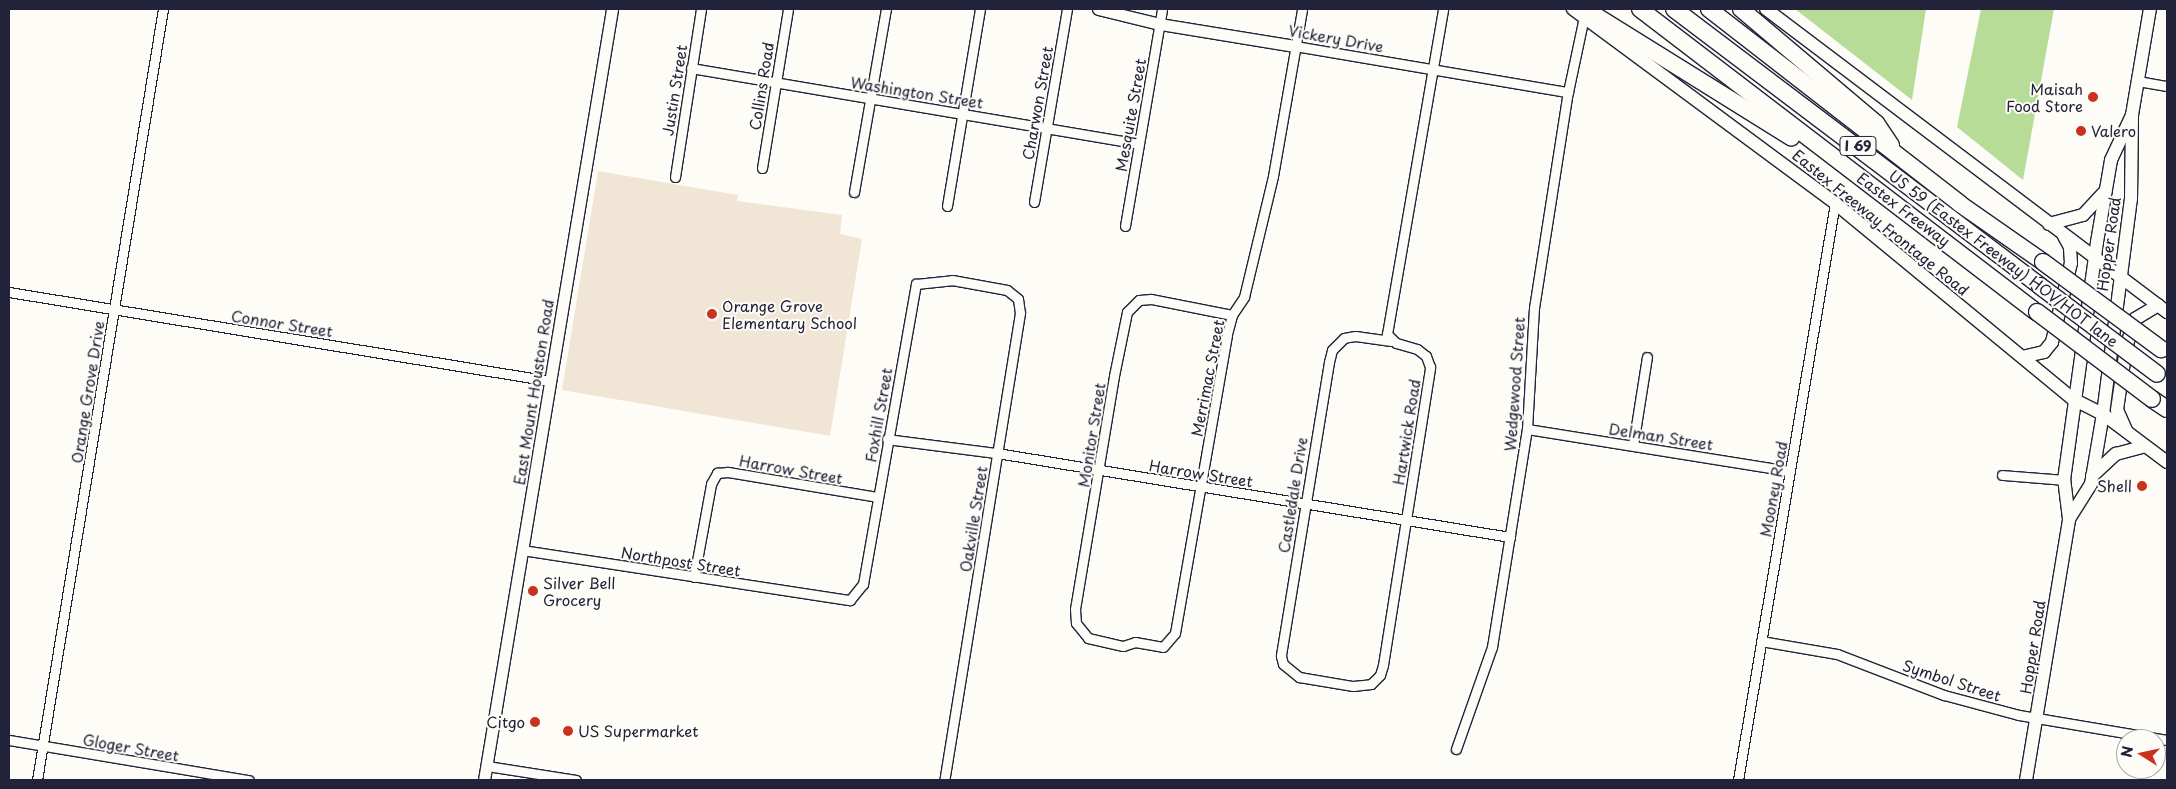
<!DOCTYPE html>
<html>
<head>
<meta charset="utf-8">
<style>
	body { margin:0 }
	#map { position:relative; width:2176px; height:789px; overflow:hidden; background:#fdfcf7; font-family:"Playpen Sans",sans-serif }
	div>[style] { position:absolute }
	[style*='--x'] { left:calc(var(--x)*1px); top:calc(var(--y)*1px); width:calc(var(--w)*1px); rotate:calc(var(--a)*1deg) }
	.built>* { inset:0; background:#f1e5d5 }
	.green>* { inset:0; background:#b6dc97 }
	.roads { filter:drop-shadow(1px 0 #22223b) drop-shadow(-1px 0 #22223b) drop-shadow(0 1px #22223b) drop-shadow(0 -1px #22223b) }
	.minor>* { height:9px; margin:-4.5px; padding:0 4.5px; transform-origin:4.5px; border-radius:4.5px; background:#fdfcf7 }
	.tertiary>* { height:11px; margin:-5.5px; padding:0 5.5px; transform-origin:5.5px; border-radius:5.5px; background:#fdfcf7 }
	.secondary>* { height:12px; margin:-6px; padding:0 6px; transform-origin:6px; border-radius:6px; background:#fdfcf7 }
	.motorway>* { height:16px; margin:-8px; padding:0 8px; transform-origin:8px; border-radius:8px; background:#fdfcf7 }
	.bridges { filter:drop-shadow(1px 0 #22223b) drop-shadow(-1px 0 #22223b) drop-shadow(0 1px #22223b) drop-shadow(0 -1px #22223b) }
	.motorway-bridge>* { height:16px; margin:-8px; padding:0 8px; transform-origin:8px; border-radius:8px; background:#fdfcf7 }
	.dots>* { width:14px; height:14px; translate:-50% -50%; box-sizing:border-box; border:2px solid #fdfcf7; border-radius:50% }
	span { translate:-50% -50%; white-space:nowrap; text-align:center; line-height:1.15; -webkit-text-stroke:4px #fdfcf7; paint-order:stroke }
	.shield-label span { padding:1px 4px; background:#fdfcf7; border:1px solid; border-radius:4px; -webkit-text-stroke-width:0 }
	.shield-label { font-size:14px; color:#22223b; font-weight:700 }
	.street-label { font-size:15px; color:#22223b }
	.poi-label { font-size:15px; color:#22223b }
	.right { translate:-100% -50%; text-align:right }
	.left { translate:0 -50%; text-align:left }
	.frame { position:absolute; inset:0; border:10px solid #22223b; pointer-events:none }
	.north { position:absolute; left:2116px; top:729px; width:50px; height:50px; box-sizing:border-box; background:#fdfcf7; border:1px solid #a5a5ac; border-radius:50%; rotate:280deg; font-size:14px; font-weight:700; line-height:20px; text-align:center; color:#22223b }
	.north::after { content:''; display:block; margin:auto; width:18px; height:22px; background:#c8321e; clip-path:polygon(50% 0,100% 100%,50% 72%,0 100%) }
</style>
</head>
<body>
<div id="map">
	<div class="built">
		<div style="clip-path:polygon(598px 171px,738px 195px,737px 201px,842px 215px,840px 234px,862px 239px,830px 436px,562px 390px)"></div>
	</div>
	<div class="green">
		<div style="clip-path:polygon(1795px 9px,1926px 9px,1912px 100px)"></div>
		<div style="clip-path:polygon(1981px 9px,2054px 9px,2023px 180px,1957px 127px)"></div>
	</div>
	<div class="roads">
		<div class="minor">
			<div style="--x:1295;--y:46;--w:277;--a:9.6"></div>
			<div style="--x:691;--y:68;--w:454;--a:9.6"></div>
			<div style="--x:2138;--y:81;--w:29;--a:10"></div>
			<div style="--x:762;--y:168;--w:161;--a:-80.7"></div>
			<div style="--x:675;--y:177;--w:170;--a:-81.2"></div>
			<div style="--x:854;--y:192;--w:186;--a:-80.1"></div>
			<div style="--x:1034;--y:202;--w:196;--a:-80.3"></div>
			<div style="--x:947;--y:206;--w:200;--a:-80.5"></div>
			<div style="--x:1125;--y:226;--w:220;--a:-80.3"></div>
			<div style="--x:9;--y:292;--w:548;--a:9.34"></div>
			<div style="--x:1232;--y:315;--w:83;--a:-168.8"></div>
			<div style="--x:1151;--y:299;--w:12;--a:175"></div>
			<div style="--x:1139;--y:300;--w:17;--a:135"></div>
			<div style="--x:1127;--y:312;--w:65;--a:101.5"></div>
			<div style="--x:1114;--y:376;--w:236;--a:99.5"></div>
			<div style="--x:1075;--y:609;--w:14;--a:86"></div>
			<div style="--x:1076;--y:623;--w:19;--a:51"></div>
			<div style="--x:1088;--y:638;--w:36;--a:13"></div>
			<div style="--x:1123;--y:646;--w:13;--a:-18"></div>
			<div style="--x:1135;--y:642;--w:28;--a:10"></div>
			<div style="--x:1163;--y:647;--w:18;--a:-49"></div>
			<div style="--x:1175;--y:633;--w:303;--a:-80.1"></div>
			<div style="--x:1227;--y:334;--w:20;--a:-75"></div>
			<div style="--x:1232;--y:315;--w:22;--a:-56"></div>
			<div style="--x:1244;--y:297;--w:124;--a:-76.5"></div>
			<div style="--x:1273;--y:176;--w:169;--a:-80.1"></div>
			<div style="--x:1391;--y:341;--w:36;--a:-172"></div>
			<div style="--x:1355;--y:336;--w:11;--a:170"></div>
			<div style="--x:1344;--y:338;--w:17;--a:135"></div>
			<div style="--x:1332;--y:350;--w:12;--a:104"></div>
			<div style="--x:1329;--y:362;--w:298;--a:99.3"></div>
			<div style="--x:1281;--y:656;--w:8;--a:76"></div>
			<div style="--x:1283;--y:664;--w:21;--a:39"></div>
			<div style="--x:1299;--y:677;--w:55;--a:9.5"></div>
			<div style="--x:1353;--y:686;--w:18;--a:-6"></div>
			<div style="--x:1371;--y:684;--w:13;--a:-45"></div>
			<div style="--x:1380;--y:675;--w:10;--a:-73"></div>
			<div style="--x:1383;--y:665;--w:302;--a:-81"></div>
			<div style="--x:1430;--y:367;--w:12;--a:-110"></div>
			<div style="--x:1426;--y:356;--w:11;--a:-142"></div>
			<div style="--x:1417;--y:349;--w:22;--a:-164"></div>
			<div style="--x:1396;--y:343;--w:13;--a:-135"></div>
			<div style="--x:1387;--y:334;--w:330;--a:-80.2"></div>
			<div style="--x:1527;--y:429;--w:266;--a:9.1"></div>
			<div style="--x:887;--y:439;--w:111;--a:7.3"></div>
			<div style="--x:997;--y:453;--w:520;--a:9.3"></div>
			<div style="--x:1633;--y:445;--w:89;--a:-81"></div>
			<div style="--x:2002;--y:475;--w:62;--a:4.6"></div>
			<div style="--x:522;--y:550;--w:332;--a:8.7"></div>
			<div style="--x:850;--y:600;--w:21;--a:-51"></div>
			<div style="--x:863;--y:584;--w:305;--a:-80"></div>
			<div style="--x:916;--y:284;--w:36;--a:-6"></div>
			<div style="--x:952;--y:280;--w:56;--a:10.3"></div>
			<div style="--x:1007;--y:290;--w:14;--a:39"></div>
			<div style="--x:1018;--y:299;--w:14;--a:82"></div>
			<div style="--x:1020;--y:313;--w:473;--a:99.2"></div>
			<div style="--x:694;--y:577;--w:95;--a:-79.6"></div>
			<div style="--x:711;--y:484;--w:13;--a:-61"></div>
			<div style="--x:717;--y:473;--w:11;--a:-5"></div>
			<div style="--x:728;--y:472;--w:151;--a:9.5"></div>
			<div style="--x:1761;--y:641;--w:77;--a:9.7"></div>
			<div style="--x:1837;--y:654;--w:115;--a:21"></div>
			<div style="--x:1944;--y:695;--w:78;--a:14.9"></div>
			<div style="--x:2019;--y:715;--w:150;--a:9.6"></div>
			<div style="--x:9;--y:740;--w:243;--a:9.5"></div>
			<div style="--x:1456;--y:749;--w:108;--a:-70.6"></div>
			<div style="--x:1492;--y:647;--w:221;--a:-80.9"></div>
			<div style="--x:1527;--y:429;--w:121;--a:-86.7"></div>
			<div style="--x:1534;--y:308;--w:219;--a:-81.1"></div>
			<div style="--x:1568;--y:92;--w:77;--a:-78"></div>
			<div style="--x:487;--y:766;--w:90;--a:8.9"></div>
			<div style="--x:37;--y:780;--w:781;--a:-80.72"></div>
			<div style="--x:1738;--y:780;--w:585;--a:-80.46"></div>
		</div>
		<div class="tertiary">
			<div style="--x:1098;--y:9;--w:64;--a:13.6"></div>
			<div style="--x:1160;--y:24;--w:137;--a:9.3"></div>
			<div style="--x:484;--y:780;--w:782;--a:-80.57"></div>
		</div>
		<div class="secondary">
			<div style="--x:1573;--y:9;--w:326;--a:36.5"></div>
			<div style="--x:1835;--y:203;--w:308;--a:39.5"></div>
			<div style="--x:2073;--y:399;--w:34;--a:27"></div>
			<div style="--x:2103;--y:414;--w:80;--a:36.9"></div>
			<div style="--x:1766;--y:9;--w:503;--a:37.08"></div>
			<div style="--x:2049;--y:224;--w:35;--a:-15"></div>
			<div style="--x:2083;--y:215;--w:33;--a:-47"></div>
			<div style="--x:2022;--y:357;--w:23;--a:-13"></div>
			<div style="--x:2044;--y:352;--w:13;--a:-51"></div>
			<div style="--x:2052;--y:342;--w:81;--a:-76.5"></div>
			<div style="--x:2071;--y:263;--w:16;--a:-94"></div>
			<div style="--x:2070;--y:247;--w:13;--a:-119"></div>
			<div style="--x:2126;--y:430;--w:22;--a:-114"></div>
			<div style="--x:2117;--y:410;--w:63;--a:-81.7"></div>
			<div style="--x:2126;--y:348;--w:30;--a:-73"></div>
			<div style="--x:2135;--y:319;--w:27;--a:-31"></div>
			<div style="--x:2092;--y:476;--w:33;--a:-43"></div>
			<div style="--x:2116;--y:454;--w:30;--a:-15"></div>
			<div style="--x:2069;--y:519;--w:41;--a:-57.8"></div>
			<div style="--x:2091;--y:484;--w:71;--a:-80.3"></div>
			<div style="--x:2103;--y:414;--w:217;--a:-82.6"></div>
			<div style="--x:2131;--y:199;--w:84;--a:-89.3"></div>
			<div style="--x:2132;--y:115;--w:108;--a:-80.4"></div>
			<div style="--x:2026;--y:780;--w:265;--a:-80.6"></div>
			<div style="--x:2069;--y:519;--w:39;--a:-97"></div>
			<div style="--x:2064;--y:480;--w:240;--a:-82.1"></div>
			<div style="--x:2097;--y:242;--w:83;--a:-80.3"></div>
			<div style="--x:2111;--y:160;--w:50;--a:-65"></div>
		</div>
		<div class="motorway">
			<div style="--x:1585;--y:9;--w:243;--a:31.9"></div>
			<div style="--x:1640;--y:9;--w:499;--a:37.4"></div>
			<div style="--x:1674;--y:9;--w:459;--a:37.1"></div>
			<div style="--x:1709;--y:9;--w:318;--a:37.8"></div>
			<div style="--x:1960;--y:204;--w:101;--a:34.9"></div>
			<div style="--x:1741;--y:9;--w:177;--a:40.2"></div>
			<div style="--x:1876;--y:123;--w:27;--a:56"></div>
			<div style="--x:2152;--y:399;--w:18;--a:34"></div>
		</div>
	</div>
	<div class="bridges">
		<div class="motorway-bridge">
			<div style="--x:2043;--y:262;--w:147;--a:36.4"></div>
			<div style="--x:2040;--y:286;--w:146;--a:36.9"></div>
			<div style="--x:2037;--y:312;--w:144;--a:37.1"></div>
		</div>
	</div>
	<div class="dots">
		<div style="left:2093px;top:97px;background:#c8321e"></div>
		<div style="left:2081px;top:131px;background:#c8321e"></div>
		<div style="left:712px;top:314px;background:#c8321e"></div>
		<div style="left:2142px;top:486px;background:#c8321e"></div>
		<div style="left:533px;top:591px;background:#c8321e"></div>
		<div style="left:535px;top:722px;background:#c8321e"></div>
		<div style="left:568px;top:731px;background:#c8321e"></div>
	</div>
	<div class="shield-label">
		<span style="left:1858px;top:146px">I 69</span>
	</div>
	<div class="street-label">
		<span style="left:1336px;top:38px;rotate:10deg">Vickery Drive</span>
		<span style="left:761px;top:86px;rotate:-81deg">Collins Road</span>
		<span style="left:674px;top:90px;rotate:-81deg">Justin Street</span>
		<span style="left:917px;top:92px;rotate:9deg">Washington Street</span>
		<span style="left:1037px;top:103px;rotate:-80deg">Charwon Street</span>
		<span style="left:1130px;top:115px;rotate:-80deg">Mesquite Street</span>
		<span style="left:1904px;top:209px;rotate:37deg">Eastex Freeway</span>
		<span style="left:1881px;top:222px;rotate:39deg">Eastex Freeway Frontage Road</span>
		<span style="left:2108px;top:244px;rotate:-82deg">Hopper Road</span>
		<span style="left:2004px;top:258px;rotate:37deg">US 59 (Eastex Freeway) HOV/HOT lane</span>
		<span style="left:282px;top:323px;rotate:9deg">Connor Street</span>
		<span style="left:1207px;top:378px;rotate:-79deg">Merrimac Street</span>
		<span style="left:1514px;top:384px;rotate:-86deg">Wedgewood Street</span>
		<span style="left:87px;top:392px;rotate:-81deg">Orange Grove Drive</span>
		<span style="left:533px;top:392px;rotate:-81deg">East Mount Houston Road</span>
		<span style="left:878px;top:415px;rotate:-80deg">Foxhill Street</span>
		<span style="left:1406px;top:432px;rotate:-81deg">Hartwick Road</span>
		<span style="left:1091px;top:435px;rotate:-81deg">Monitor Street</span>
		<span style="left:1661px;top:436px;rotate:9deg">Delman Street</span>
		<span style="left:791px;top:469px;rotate:10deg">Harrow Street</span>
		<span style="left:1201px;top:473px;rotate:9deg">Harrow Street</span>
		<span style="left:1773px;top:489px;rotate:-80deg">Mooney Road</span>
		<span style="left:1292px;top:495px;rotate:-81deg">Castledale Drive</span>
		<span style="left:973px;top:519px;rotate:-81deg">Oakville Street</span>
		<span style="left:681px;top:561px;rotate:9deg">Northpost Street</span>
		<span style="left:2032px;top:647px;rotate:-81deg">Hopper Road</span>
		<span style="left:1952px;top:680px;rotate:18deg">Symbol Street</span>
		<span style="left:131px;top:747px;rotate:10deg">Gloger Street</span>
	</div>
	<div class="poi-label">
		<span class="right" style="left:2083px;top:97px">Maisah<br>Food Store</span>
		<span class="left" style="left:2091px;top:131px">Valero</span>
		<span class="left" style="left:722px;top:314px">Orange Grove<br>Elementary School</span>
		<span class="right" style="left:2132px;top:486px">Shell</span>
		<span class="left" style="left:543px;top:591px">Silver Bell<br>Grocery</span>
		<span class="right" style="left:525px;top:722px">Citgo</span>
		<span class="left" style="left:578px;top:731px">US Supermarket</span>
	</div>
	<div class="frame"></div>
	<div class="north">N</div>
</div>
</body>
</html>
